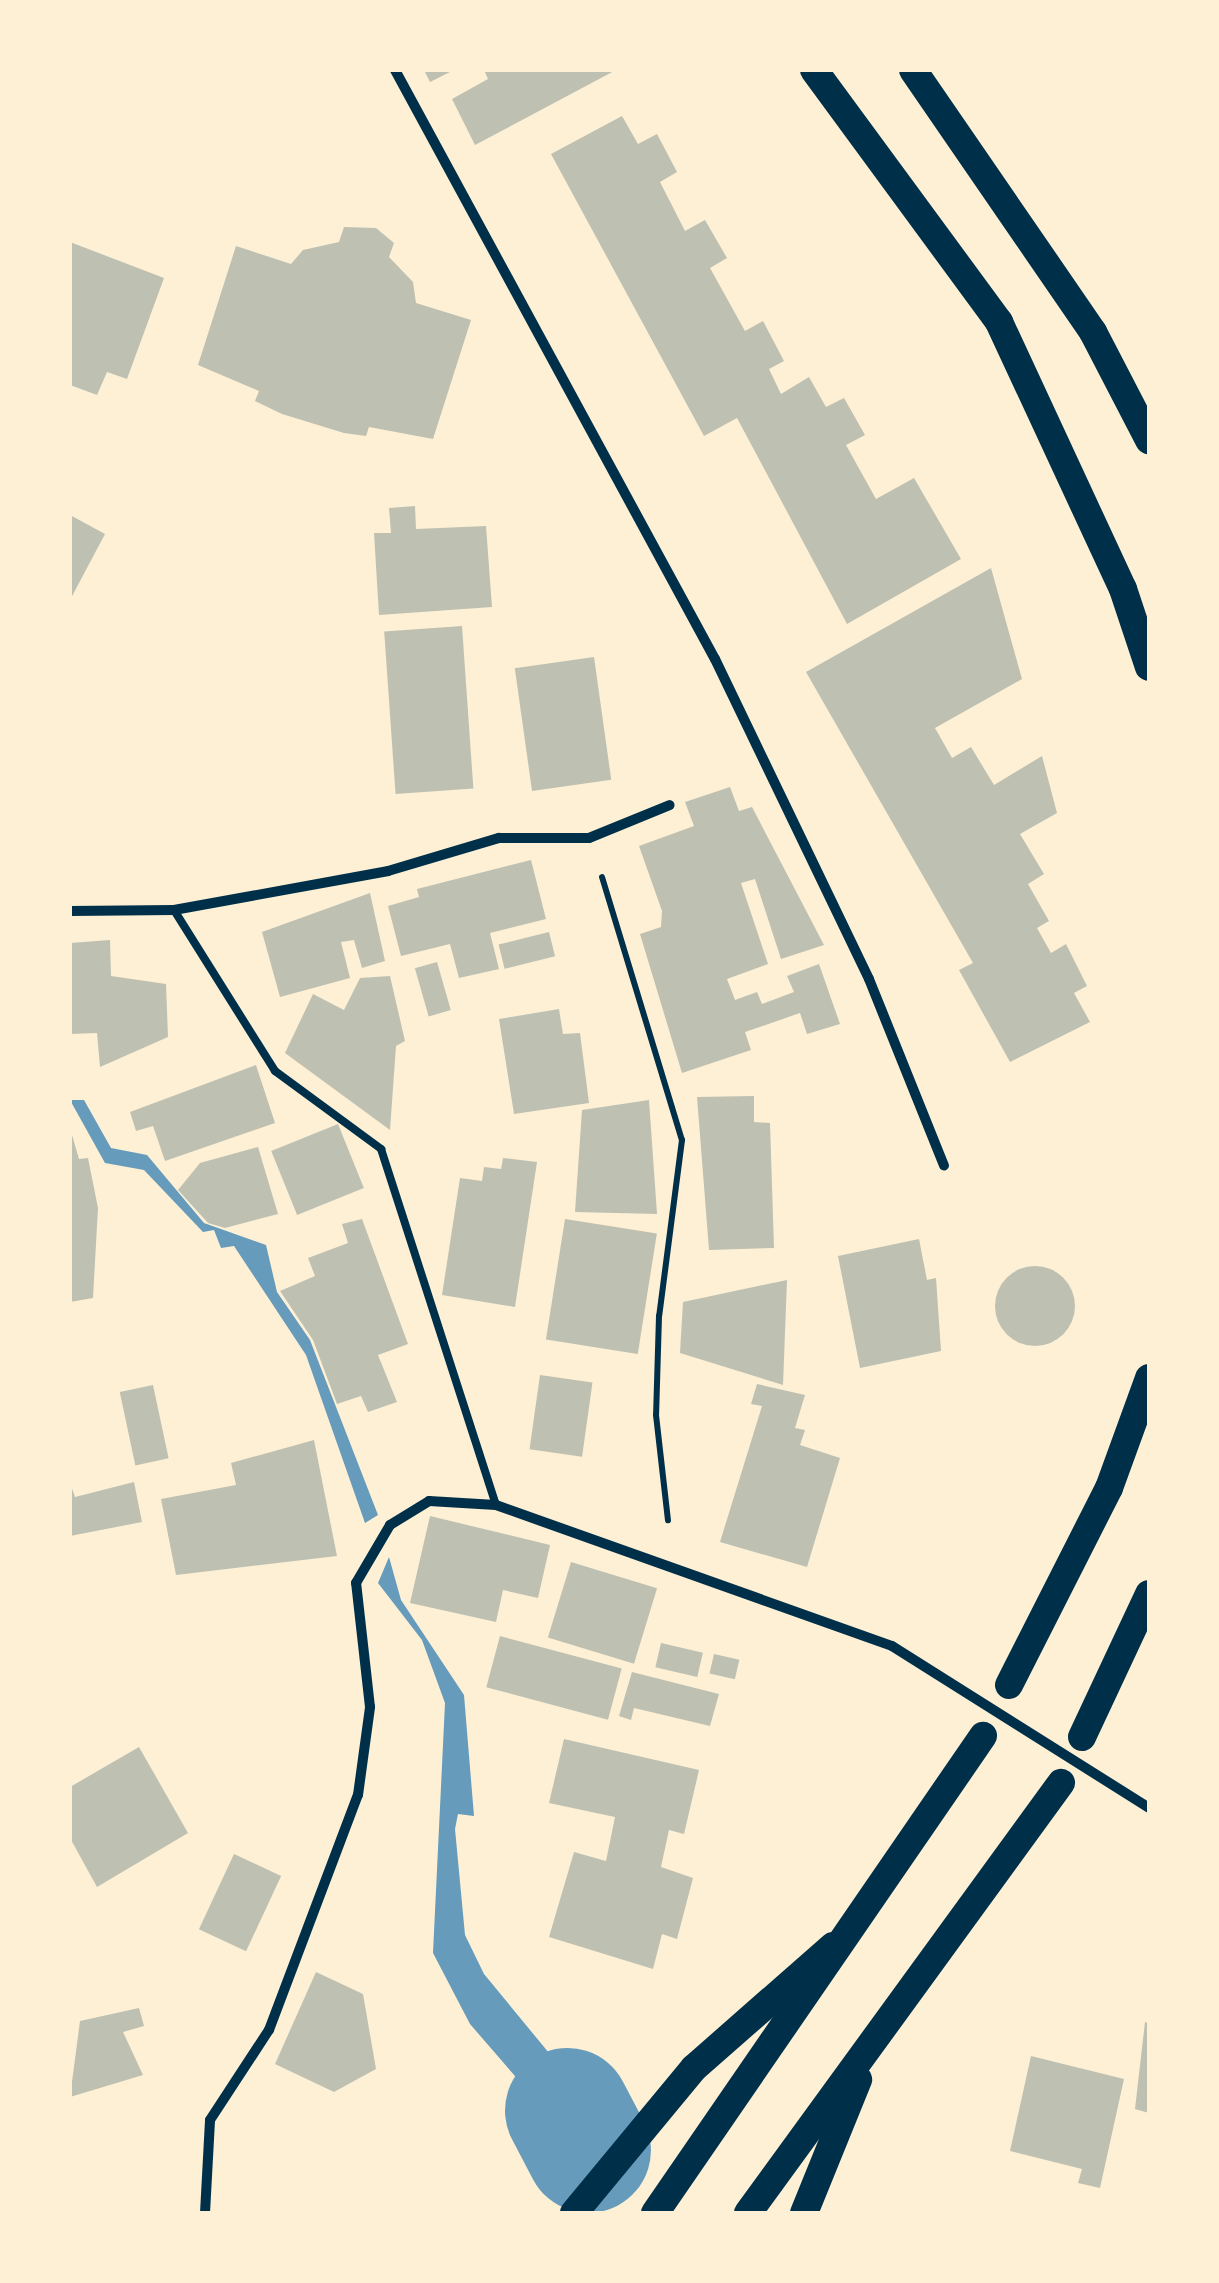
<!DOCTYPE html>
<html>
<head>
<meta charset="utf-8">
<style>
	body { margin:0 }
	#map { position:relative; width:1219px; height:2283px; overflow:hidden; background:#fdf0d5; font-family:"Golos Text",sans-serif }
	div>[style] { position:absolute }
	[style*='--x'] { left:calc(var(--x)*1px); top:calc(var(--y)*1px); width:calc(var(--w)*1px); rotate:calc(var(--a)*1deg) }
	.water>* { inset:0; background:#669bbc }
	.river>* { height:125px; margin:-62.5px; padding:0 62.5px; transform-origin:62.5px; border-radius:62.5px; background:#669bbc }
	.building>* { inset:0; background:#bec0b2; transform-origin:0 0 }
	.round { border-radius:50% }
	.path>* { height:6px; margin:-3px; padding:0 3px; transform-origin:3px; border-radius:3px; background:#003049 }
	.service>* { height:8px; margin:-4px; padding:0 4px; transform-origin:4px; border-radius:4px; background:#003049 }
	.minor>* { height:10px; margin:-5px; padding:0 5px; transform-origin:5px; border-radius:5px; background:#003049 }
	.trunk>* { height:28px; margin:-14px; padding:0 14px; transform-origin:14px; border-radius:14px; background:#003049 }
	span { translate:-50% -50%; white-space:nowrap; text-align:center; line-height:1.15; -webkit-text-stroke:8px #fdf0d5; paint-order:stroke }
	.frame { position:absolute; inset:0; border:72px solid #fdf0d5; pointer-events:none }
</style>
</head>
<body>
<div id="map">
	<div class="water">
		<div style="clip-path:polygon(70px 1100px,84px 1100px,111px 1148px,147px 1155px,204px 1223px,266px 1245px,277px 1292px,310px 1340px,378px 1515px,365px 1523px,306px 1355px,234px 1246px,221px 1248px,214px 1230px,203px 1232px,144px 1170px,105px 1163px)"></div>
		<div style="clip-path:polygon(389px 1557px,401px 1600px,464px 1695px,474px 1816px,458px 1814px,455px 1829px,465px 1935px,484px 1974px,586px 2098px,552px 2119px,470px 2024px,433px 1953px,445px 1703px,422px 1640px,378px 1583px)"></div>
	</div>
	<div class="river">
		<div style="--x:567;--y:2110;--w:45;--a:62.3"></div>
	</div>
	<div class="building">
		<div style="clip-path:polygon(424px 70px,454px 70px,430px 82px)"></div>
		<div style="clip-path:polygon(484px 70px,616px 70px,475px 145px,452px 99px,488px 79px)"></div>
		<div style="clip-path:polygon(622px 116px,638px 144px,657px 134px,677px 172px,660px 182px,685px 231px,705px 220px,727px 258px,710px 268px,745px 331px,763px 321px,784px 361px,769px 369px,781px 394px,809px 377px,826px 407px,844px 398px,865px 435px,846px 445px,876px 499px,914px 478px,961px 559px,847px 624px,737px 418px,704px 436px,551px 154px)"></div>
		<div style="clip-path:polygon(344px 227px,376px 228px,394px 243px,389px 257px,413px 282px,416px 303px,471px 320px,433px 439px,369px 427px,366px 436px,344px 433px,282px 414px,255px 401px,259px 391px,198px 365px,236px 246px,291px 264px,303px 250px,339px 242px)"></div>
		<div style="clip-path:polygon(70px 242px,164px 278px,127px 379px,107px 372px,97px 395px,70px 385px)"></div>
		<div style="clip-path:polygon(415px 506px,416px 529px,486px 526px,492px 607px,379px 615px,374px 533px,391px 533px,389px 508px)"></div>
		<div style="clip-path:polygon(70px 515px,105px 534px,70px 600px)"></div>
		<div style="clip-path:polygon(991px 568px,1022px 679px,935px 728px,952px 758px,971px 747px,994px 785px,1042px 756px,1057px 813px,1020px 834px,1044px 874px,1028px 884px,1049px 921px,1037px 928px,1051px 953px,1066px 944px,1087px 986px,1074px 993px,1090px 1022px,1010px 1062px,959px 970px,973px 963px,806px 672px)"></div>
		<div style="left:462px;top:626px;width:163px;height:78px;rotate:86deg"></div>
		<div style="left:594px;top:657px;width:124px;height:80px;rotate:82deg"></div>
		<div style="clip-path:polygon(730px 787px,739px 811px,752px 807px,824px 945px,781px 959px,755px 879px,741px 883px,768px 964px,727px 979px,735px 1000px,757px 992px,762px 1004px,794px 992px,787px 976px,819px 964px,840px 1024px,807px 1034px,800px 1013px,745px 1032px,751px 1050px,682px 1073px,640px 934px,661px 927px,662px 911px,639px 846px,694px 826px,685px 802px)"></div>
		<div style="clip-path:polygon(531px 860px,546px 919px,490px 933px,499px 969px,459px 978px,450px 944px,401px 956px,388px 906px,419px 897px,417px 889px)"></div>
		<div style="clip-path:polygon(370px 893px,385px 961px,362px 968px,354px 940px,341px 942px,350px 978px,280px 997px,262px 932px)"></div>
		<div style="left:549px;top:932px;width:25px;height:52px;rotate:76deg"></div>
		<div style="clip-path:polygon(110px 940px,111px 976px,166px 984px,168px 1037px,100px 1067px,97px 1033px,70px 1034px,70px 943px)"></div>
		<div style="left:437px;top:962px;width:50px;height:23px;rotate:74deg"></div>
		<div style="clip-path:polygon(390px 976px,405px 1041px,396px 1046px,390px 1130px,285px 1053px,313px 994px,344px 1010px,360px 978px)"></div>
		<div style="clip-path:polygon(559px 1009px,563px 1034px,580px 1033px,589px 1103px,514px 1114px,499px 1019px)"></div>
		<div style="clip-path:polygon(256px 1065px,275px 1123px,165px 1161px,153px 1126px,136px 1131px,130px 1112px)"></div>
		<div style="clip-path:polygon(754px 1096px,754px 1122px,770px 1123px,774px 1248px,709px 1250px,697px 1097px)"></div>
		<div style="clip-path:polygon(649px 1100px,657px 1214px,575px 1212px,582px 1110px)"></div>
		<div style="left:338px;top:1124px;width:69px;height:72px;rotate:68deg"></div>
		<div style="clip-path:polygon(70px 1128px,79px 1159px,88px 1158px,98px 1208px,93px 1298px,70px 1302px)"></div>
		<div style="clip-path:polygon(258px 1147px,278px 1214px,225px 1228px,208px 1223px,178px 1190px,200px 1163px)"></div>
		<div style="clip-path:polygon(503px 1158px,537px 1162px,515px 1307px,442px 1295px,460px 1178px,482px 1181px,484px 1167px,501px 1169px)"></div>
		<div style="clip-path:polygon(362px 1219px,408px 1344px,378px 1355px,397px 1402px,368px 1412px,361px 1396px,337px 1404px,313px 1340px,280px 1291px,315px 1276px,308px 1258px,348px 1243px,342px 1224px)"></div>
		<div style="left:565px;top:1219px;width:93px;height:122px;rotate:9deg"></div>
		<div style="clip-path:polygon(919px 1239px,927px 1280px,936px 1278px,941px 1351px,860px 1368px,838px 1256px)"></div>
		<div class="round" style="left:995px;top:1266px;width:80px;height:80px"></div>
		<div style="clip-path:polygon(787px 1280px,783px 1385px,680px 1353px,683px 1302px)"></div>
		<div style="left:540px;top:1375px;width:53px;height:75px;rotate:8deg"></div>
		<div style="clip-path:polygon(757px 1384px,805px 1395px,795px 1428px,805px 1430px,800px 1445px,840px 1458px,807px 1567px,720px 1542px,762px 1406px,751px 1404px)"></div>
		<div style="left:153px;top:1385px;width:75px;height:34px;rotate:78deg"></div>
		<div style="clip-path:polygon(314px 1440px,337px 1556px,176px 1575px,161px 1499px,236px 1485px,231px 1463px)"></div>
		<div style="clip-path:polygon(134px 1482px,142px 1522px,70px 1536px,70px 1483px,75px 1497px)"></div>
		<div style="clip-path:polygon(430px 1516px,550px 1545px,538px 1598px,503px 1590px,496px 1622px,410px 1603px)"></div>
		<div style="left:571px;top:1562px;width:90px;height:79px;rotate:17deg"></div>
		<div style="left:500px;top:1636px;width:126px;height:53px;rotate:15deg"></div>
		<div style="left:661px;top:1643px;width:43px;height:25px;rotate:13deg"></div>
		<div style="left:714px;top:1654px;width:26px;height:20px;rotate:13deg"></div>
		<div style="clip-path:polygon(632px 1672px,719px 1694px,710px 1726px,634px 1708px,631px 1720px,619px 1716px)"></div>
		<div style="clip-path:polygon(564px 1739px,699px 1770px,684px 1834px,669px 1830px,661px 1867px,693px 1878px,677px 1939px,662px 1934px,653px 1969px,549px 1937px,574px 1852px,606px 1861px,615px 1817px,549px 1803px)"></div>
		<div style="clip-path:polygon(139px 1747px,188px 1833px,97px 1887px,70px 1838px,70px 1787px)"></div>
		<div style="left:234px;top:1854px;width:52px;height:83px;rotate:25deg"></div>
		<div style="clip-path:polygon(316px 1972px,363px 1994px,376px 2069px,334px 2092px,275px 2064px)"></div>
		<div style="clip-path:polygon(139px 2008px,144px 2026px,123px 2032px,143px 2075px,70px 2097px,80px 2021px)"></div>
		<div style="clip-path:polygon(1145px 2022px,1149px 2023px,1149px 2113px,1135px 2109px)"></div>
		<div style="clip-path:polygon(1031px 2056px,1124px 2079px,1100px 2188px,1078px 2183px,1082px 2169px,1010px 2151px)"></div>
	</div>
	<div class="path">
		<div style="--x:602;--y:877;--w:275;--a:73.1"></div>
		<div style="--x:682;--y:1140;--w:177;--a:97.4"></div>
		<div style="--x:659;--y:1316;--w:99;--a:91.7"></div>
		<div style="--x:656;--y:1415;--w:106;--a:83.5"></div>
	</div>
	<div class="service">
		<div style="--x:174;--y:910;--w:190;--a:57.9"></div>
		<div style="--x:275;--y:1071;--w:132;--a:36.3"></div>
		<div style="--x:381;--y:1149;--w:374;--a:72.1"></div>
	</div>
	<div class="minor">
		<div style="--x:395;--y:70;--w:670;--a:61.49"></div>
		<div style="--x:715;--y:659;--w:355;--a:64.3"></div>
		<div style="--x:869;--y:979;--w:201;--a:68.1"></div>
		<div style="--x:70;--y:911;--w:104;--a:-0.6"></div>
		<div style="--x:174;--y:910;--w:218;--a:-10.3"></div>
		<div style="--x:388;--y:871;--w:116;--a:-16.6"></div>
		<div style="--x:499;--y:838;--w:90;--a:0"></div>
		<div style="--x:589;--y:838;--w:87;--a:-22.2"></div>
		<div style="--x:205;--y:2213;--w:93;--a:-86.9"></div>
		<div style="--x:210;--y:2120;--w:108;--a:-56.8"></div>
		<div style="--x:269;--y:2030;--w:251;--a:-69.3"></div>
		<div style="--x:358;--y:1795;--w:89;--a:-82.2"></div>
		<div style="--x:370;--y:1707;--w:125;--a:-96.4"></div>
		<div style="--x:356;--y:1583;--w:67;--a:-59.6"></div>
		<div style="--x:390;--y:1525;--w:46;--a:-31.6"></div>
		<div style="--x:429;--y:1501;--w:67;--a:3.4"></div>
		<div style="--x:496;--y:1505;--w:420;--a:19.6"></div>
		<div style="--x:892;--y:1646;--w:304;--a:32.2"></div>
	</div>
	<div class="trunk">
		<div style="--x:814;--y:70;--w:313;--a:53.7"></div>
		<div style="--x:999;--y:322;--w:294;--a:65.1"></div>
		<div style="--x:1123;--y:589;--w:82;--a:71.6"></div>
		<div style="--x:913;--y:70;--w:318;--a:55.5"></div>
		<div style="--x:1093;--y:332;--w:122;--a:62.6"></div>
		<div style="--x:1009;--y:1685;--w:221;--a:-63.1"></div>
		<div style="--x:1109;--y:1488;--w:117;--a:-70"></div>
		<div style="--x:1082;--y:1737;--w:158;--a:-64.9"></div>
		<div style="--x:574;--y:2213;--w:188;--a:-50.4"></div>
		<div style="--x:694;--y:2068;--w:185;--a:-41.3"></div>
		<div style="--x:655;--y:2213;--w:579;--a:-55.49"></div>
		<div style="--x:748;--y:2213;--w:532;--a:-53.95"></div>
		<div style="--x:804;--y:2213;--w:144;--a:-67.9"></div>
	</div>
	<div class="frame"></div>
</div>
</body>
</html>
